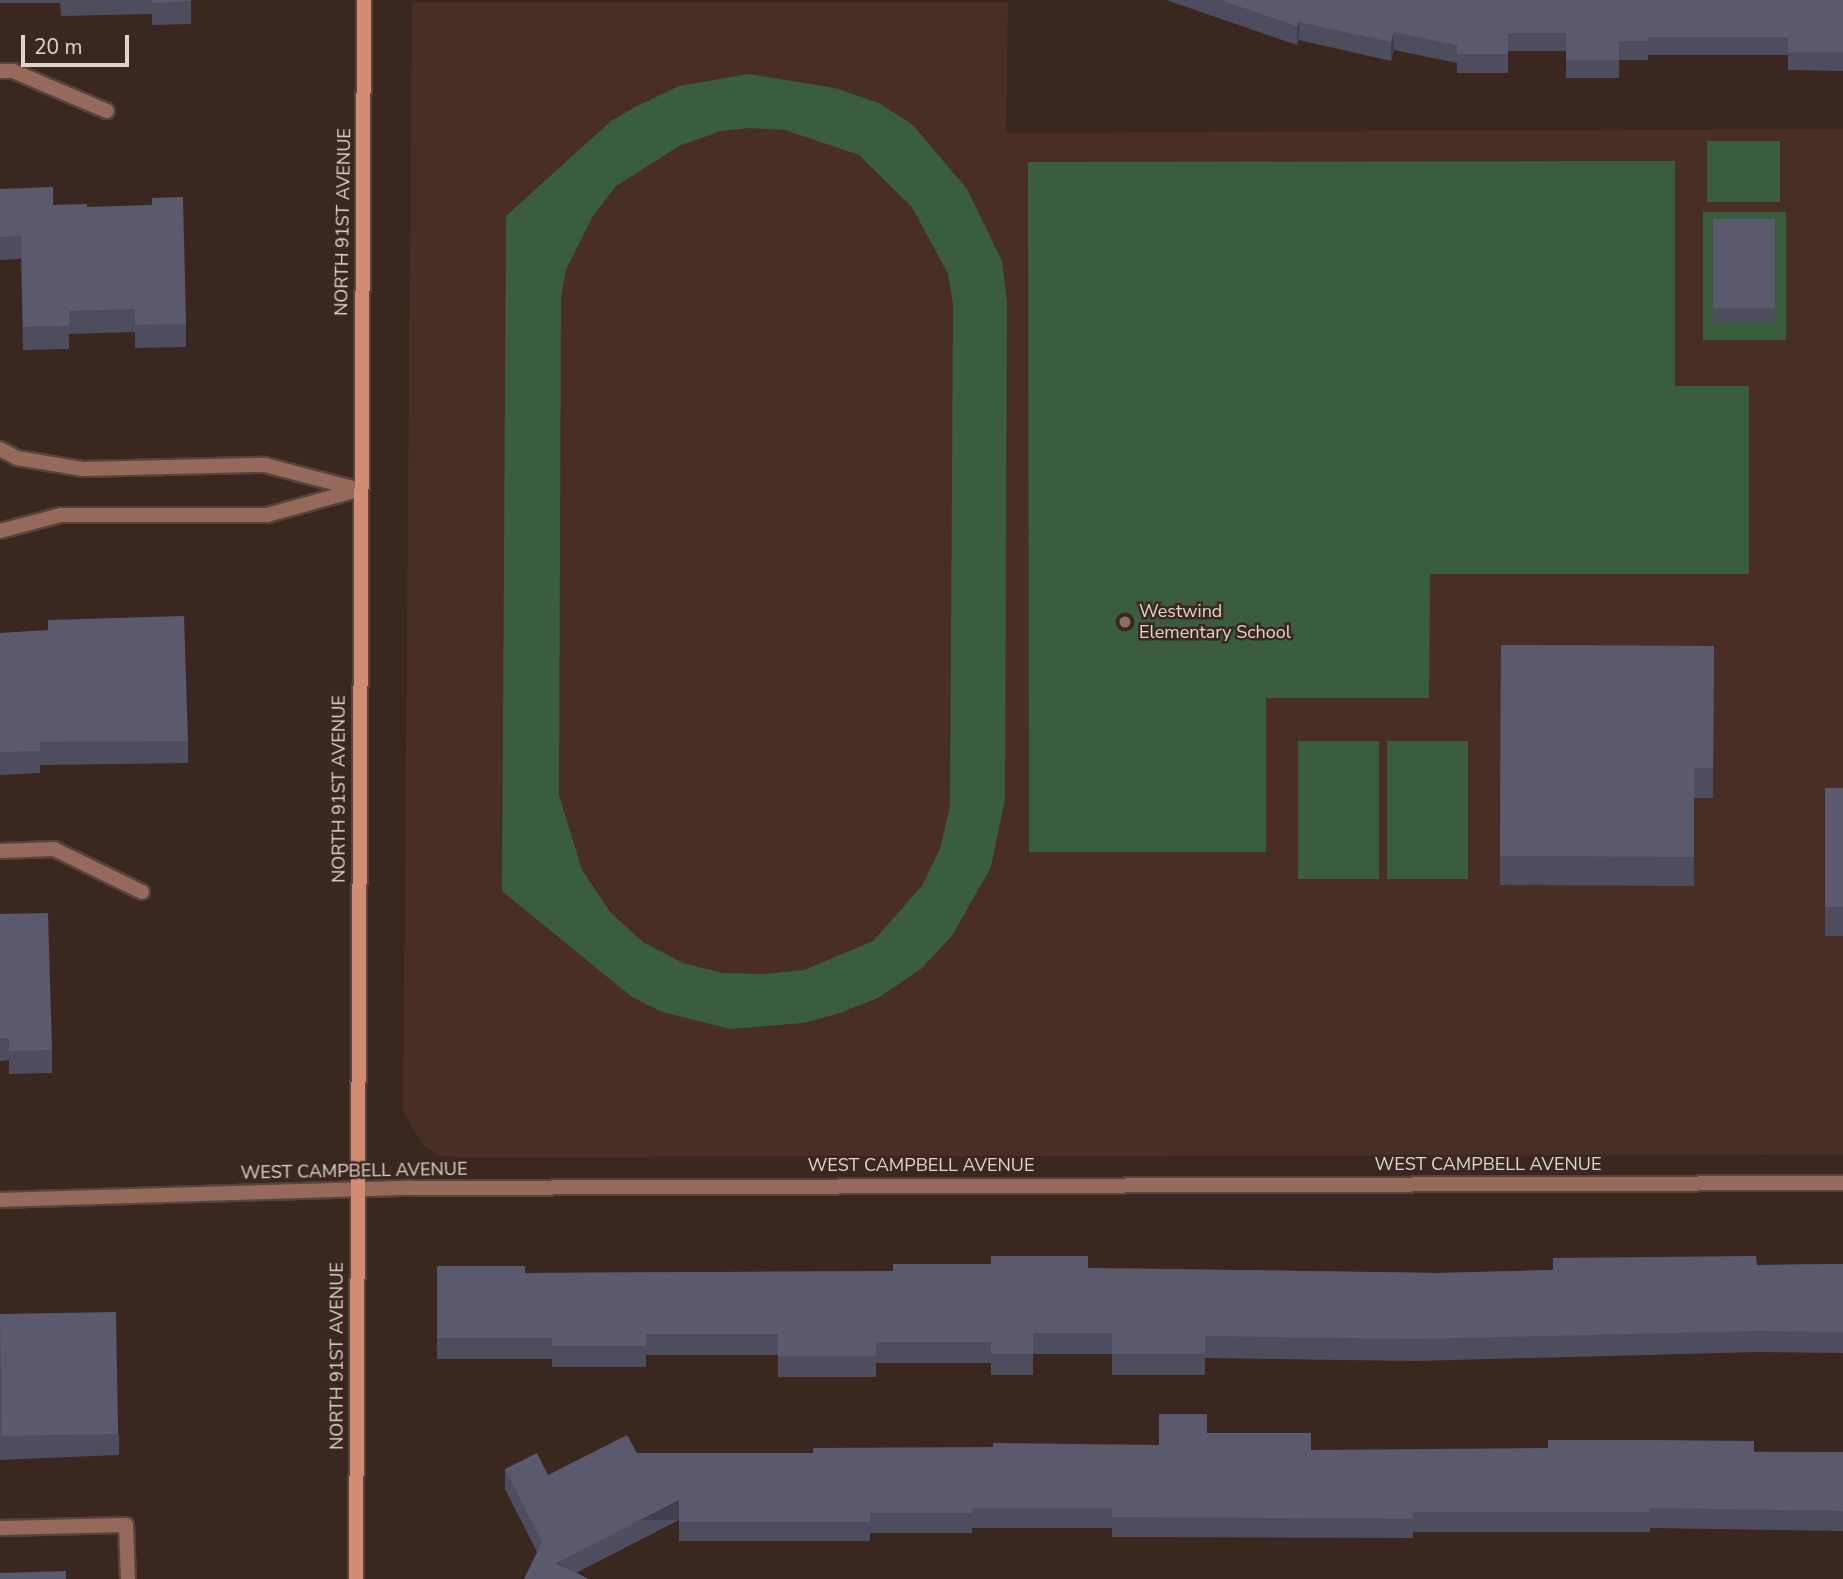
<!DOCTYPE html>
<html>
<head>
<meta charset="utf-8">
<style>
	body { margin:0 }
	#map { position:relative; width:1843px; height:1579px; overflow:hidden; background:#3a2720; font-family:"Nunito Sans",sans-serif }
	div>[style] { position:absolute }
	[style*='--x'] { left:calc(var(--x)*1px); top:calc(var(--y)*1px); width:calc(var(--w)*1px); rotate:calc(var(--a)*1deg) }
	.built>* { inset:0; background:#482e25 }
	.green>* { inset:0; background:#3a5c3f; transform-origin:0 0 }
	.roads { filter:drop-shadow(2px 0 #55433c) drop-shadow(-2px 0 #55433c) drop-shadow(0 2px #55433c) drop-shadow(0 -2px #55433c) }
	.street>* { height:14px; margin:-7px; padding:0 7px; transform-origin:7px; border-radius:7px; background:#966a5b }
	.secondary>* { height:14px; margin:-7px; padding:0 7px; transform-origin:7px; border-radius:7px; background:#d28c74 }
	.wall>* { inset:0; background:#4e4d5e; transform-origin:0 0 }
	.shaded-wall>* { inset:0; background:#403e4c; transform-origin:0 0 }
	.building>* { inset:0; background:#5b596d; transform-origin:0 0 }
	.dots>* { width:19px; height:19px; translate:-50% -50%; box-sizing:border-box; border:4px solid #3a2720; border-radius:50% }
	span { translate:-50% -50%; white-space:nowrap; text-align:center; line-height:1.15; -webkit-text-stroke:5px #3a2720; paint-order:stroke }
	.street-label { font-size:18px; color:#e0d3ce }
	.poi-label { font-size:18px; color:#e0d3ce }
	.left { translate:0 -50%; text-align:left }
	.scale { position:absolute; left:21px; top:35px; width:108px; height:32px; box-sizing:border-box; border:4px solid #e0d3ce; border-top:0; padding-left:9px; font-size:21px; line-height:24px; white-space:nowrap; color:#e0d3ce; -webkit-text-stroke:5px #3a2720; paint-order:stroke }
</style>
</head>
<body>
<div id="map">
	<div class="built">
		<div style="clip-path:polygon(412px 3px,1008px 3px,1006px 133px,1843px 129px,1843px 1155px,463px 1157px,438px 1156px,423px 1145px,403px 1111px)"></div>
	</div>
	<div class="green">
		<div style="clip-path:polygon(evenodd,748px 74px,835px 88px,879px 103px,913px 125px,967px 189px,1002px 261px,1007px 302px,1005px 799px,991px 867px,952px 936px,921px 969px,878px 998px,837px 1014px,803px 1023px,730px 1029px,662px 1012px,632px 997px,502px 891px,506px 216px,611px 121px,635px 107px,679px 86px,748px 74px,750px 128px,785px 130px,859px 155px,912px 207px,948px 274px,953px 304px,950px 806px,940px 849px,922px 886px,873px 941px,804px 970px,765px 974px,723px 973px,683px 963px,643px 942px,611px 913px,582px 870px,559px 795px,561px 297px,566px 270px,593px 216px,616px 186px,679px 146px,721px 131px,750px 128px)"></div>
		<div style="left:1707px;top:141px;width:73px;height:61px"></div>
		<div style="clip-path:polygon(1675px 161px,1675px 386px,1749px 386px,1749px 574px,1430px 574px,1429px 698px,1266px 698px,1266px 852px,1029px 852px,1028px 162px)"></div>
		<div style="left:1786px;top:212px;width:128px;height:83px;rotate:90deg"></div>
		<div style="left:1298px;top:741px;width:81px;height:138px"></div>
		<div style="left:1468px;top:741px;width:138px;height:81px;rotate:90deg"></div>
	</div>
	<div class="roads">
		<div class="street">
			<div style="--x:0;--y:71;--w:13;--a:0"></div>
			<div style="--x:13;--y:71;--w:102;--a:23.1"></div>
			<div style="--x:0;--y:449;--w:19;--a:28"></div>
			<div style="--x:17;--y:458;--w:67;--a:9.5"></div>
			<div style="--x:83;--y:469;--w:182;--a:-1.3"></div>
			<div style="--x:265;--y:465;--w:98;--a:14.7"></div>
			<div style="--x:0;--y:531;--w:63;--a:-14.7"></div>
			<div style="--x:61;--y:515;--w:206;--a:0"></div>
			<div style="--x:267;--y:515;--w:94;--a:-15.4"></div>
			<div style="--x:0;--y:851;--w:54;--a:-2.1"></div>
			<div style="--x:54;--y:849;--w:98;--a:26"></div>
			<div style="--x:0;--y:1200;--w:411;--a:-1.7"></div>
			<div style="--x:411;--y:1188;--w:1432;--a:-0.2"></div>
			<div style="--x:0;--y:1528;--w:126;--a:-1.4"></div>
			<div style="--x:126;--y:1525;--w:54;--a:87.9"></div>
		</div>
		<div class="secondary">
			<div style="--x:356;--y:1579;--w:1579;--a:-89.71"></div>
		</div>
	</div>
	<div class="wall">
		<div style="clip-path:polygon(0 0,191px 0,191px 24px,152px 25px,152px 14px,61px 16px,60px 3px,0 3px)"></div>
		<div style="clip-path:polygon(1166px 0,1843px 0,1843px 71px,1788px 70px,1788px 55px,1648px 55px,1648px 60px,1619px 60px,1619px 78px,1566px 78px,1566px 51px,1508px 51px,1508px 73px,1457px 73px,1457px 63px,1394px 50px,1391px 61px,1299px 40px,1297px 45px)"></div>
		<div style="clip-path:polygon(0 189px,53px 205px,87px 207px,186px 324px,186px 347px,135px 348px,135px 332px,69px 334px,69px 349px,23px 350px,21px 259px,0 260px)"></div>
		<div style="left:1713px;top:219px;width:62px;height:104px"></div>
		<div style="clip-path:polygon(0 633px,188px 741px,188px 763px,40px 765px,40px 773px,0 775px)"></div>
		<div style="clip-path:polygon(1501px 645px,1714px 646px,1713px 798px,1694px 798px,1694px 886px,1500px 885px)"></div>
		<div style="left:1825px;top:788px;width:18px;height:148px"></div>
		<div style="clip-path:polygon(0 914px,52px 1050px,52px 1073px,9px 1074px,9px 1060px,0 1061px)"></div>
		<div style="clip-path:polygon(1843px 1264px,1843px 1353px,1758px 1352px,1417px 1361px,1205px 1358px,1205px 1375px,1112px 1375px,1112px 1354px,1033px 1354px,1033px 1375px,991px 1375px,991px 1363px,876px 1363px,876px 1377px,778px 1377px,778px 1355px,646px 1355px,646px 1367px,552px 1367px,552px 1359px,437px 1359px,437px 1266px,525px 1273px,893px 1271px,1088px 1268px,1439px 1273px,1757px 1265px)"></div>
		<div style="clip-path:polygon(0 1319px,119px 1434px,119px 1455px,0 1460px)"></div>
		<div style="clip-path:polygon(1207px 1433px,1311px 1450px,1843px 1452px,1843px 1531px,1650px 1528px,1650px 1532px,1413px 1532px,1413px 1538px,1112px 1537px,1112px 1528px,972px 1528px,972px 1533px,870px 1533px,870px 1541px,679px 1541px,679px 1520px,576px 1573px,587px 1579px,537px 1552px,505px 1489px,505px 1469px,548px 1475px,637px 1453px,813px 1453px,1159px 1445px)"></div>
	</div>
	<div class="shaded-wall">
		<div style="clip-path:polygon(1299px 22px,1299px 40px,1297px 45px,1297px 26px)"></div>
		<div style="clip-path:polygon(1394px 32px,1394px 50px,1391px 61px,1391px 42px)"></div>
		<div style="left:679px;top:1500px;width:20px;height:138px;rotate:90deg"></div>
	</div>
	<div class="building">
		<div style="clip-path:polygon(152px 0,191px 0,191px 1px,152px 3px)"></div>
		<div style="clip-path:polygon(1220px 0,1843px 0,1843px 52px,1788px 52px,1788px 37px,1648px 37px,1648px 41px,1619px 41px,1619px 60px,1566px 60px,1566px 33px,1508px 33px,1508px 54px,1457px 54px,1457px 45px,1394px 32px,1391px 42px,1299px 22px,1297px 26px)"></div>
		<div style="clip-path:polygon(53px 187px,53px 205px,87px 204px,87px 207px,152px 205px,152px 198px,183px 197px,186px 324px,135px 325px,135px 309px,69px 311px,69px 326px,23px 327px,21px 236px,0 237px,0 189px)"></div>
		<div style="left:1713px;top:219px;width:62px;height:89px"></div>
		<div style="clip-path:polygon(184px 616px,188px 741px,40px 742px,40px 751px,0 752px,0 633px,48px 630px,48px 620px)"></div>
		<div style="clip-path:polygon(1501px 645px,1714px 646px,1713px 768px,1694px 768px,1694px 857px,1500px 856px)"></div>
		<div style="left:1825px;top:788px;width:18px;height:119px"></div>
		<div style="clip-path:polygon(48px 913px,52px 1050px,9px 1051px,9px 1038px,0 1038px,0 914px)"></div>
		<div style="clip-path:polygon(991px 1256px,1088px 1256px,1088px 1268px,1439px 1273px,1553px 1270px,1553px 1258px,1756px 1256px,1757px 1265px,1843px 1264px,1843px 1332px,1758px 1331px,1417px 1339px,1205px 1336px,1205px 1354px,1112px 1354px,1112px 1333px,1033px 1333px,1033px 1354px,991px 1354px,991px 1342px,876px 1342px,876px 1356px,778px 1356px,778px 1334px,646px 1334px,646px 1346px,552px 1346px,552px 1338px,437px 1338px,437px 1266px,525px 1266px,525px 1273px,893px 1271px,893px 1264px,991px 1264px)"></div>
		<div style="left:116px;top:1312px;width:122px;height:116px;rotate:89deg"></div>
		<div style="clip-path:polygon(1159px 1414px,1207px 1414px,1207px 1433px,1311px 1433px,1311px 1450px,1548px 1448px,1548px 1440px,1650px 1440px,1754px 1441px,1754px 1452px,1843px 1452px,1843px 1511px,1650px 1508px,1650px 1512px,1413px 1512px,1413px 1519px,1112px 1517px,1112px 1508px,972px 1508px,972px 1513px,870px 1513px,870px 1522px,679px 1522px,679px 1500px,556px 1563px,587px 1578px,586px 1579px,524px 1579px,542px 1542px,505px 1469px,537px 1453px,548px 1475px,627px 1435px,637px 1453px,813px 1453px,813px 1448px,993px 1447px,993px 1443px,1159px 1445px)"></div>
		<div style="clip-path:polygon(66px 1571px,66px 1579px,0 1579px,0 1573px)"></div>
	</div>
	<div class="dots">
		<div style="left:1125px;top:622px;background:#8d6e63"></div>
	</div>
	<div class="street-label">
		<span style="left:343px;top:222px;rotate:-89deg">NORTH 91ST AVENUE</span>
		<span style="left:339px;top:789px;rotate:-90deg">NORTH 91ST AVENUE</span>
		<span style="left:1488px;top:1164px">WEST CAMPBELL AVENUE</span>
		<span style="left:921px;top:1165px">WEST CAMPBELL AVENUE</span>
		<span style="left:354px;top:1171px;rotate:-1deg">WEST CAMPBELL AVENUE</span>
		<span style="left:337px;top:1356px;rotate:-90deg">NORTH 91ST AVENUE</span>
	</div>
	<div class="poi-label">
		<span class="left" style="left:1139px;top:622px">Westwind<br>Elementary School</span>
	</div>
	<div class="scale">20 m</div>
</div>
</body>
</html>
